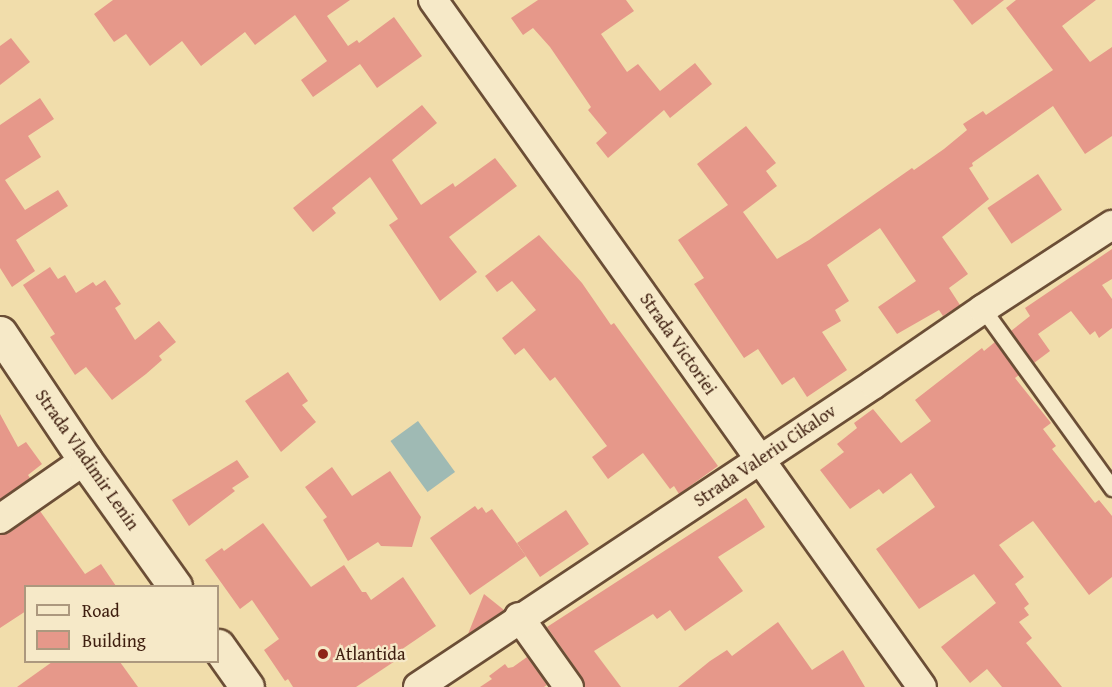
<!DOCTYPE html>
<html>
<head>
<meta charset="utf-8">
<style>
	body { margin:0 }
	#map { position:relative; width:1112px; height:687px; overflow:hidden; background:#f1ddab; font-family:"Gentium Book Plus",serif }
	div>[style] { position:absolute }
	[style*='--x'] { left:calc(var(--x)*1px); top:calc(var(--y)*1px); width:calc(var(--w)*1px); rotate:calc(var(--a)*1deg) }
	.water>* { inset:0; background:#9fbab4; transform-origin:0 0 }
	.building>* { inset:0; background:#e6988a; transform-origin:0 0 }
	.roads { filter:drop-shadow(2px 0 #6b4e36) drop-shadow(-2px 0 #6b4e36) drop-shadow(0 2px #6b4e36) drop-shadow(0 -2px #6b4e36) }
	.lane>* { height:15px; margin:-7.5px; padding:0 7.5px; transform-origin:7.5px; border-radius:7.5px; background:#f6e9c8 }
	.street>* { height:28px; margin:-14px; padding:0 14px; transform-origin:14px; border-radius:14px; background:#f6e9c8 }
	.secondary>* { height:33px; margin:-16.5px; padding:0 16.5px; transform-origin:16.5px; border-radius:16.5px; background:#f6e9c8 }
	.dots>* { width:16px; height:16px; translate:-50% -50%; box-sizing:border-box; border:3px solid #f6e9c8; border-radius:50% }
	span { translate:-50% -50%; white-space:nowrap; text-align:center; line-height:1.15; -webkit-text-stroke:4.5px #f6e9c8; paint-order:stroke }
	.street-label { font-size:18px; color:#3e1e0f }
	.poi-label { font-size:18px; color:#3e1e0f }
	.left { translate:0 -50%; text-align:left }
	.legend { position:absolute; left:24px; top:585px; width:195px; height:78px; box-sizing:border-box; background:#f6e9c8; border:2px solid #ac987e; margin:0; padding:8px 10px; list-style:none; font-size:18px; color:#3e1e0f }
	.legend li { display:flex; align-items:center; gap:12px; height:30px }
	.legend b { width:30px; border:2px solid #ac987e }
</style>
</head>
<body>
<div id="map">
	<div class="water">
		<div style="left:418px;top:421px;width:63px;height:34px;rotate:54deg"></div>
	</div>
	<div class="building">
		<div style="clip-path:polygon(113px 0,350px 0,327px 16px,348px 46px,357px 40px,359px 43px,394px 17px,422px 56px,377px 88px,360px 64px,313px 97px,301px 80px,327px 61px,295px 15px,255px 45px,245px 32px,201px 66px,182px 41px,150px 66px,126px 34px,114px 42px,94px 14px)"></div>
		<div style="clip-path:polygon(538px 0,626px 0,634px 11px,601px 34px,627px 72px,638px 64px,660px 91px,695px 63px,712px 84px,670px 118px,664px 110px,608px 158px,596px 143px,607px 133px,588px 110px,591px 107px,550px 47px,533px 28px,523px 35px,511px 18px)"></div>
		<div style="clip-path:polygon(953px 0,1004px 0,972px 25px)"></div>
		<div style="clip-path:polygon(1016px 0,1096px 0,1062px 26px,1090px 62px,1112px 47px,1112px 136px,1085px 154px,1053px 106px,972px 163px,973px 166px,969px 168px,989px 199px,942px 237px,968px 274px,949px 288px,960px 305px,943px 316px,939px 310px,897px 334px,878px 307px,916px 281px,880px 228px,827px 265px,849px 301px,835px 310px,841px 321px,822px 332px,847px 370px,807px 397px,794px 377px,782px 385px,758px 349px,744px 358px,694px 284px,704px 278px,678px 240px,728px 205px,697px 164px,746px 126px,776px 163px,766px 171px,777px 186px,743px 212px,777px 259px,809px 240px,912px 168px,914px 170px,944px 149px,967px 130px,963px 124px,983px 111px,986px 115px,1053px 70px,1006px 8px)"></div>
		<div style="clip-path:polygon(11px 38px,30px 62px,0 85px,0 46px)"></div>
		<div style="clip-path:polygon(40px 98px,54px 119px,28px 136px,41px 157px,5px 180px,25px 210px,58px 190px,68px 206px,16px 240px,35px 271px,12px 287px,0 268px,0 125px)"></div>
		<div style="clip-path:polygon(422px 105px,437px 123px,392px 160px,421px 205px,453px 183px,455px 187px,495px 158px,517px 186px,449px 237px,477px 272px,440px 301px,389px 225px,398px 219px,370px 177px,332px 208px,336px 213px,313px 232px,293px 208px)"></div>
		<div style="left:1038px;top:174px;width:43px;height:61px;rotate:56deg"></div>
		<div style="clip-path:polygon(539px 235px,582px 283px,611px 325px,614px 323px,718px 466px,679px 494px,674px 486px,670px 489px,643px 453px,608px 479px,592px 457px,607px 446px,555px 377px,550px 381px,524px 348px,515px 355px,502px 338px,536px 310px,512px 281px,497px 292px,485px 276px)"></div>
		<div style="clip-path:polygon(1112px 249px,1112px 279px,1102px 285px,1112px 299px,1112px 328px,1099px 338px,1095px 331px,1090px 335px,1071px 311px,1038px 334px,1050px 351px,1034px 363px,1011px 331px,1030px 316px,1025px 308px)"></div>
		<div style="clip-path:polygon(50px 267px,58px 279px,65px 275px,76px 293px,93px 282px,96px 286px,105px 280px,121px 304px,115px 308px,135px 340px,159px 321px,176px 342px,159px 356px,162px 360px,146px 374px,112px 400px,86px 367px,75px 375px,50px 337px,55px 334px,23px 285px)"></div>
		<div style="clip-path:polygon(995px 342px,1019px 375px,1015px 378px,1051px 423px,1043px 429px,1056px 446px,1052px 449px,1095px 503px,1099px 500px,1112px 516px,1112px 577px,1089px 595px,1033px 521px,999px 545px,1024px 577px,1015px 584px,1029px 604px,1024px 608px,1029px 615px,1019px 622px,1032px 638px,1026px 643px,1062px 687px,1002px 687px,987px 669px,970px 683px,941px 647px,996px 603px,974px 574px,919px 609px,876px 549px,935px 507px,911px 473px,883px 494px,879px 489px,850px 509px,820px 470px,844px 452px,837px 444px,857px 428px,854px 423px,873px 409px,901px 443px,931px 421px,915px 400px,982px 348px,984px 351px)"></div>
		<div style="clip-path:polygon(288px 372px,308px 401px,302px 405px,316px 422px,281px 452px,245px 401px)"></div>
		<div style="clip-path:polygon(0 414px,18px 447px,26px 442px,42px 464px,28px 475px,30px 478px,0 499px)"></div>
		<div style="clip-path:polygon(237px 460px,249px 477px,232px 488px,235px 491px,189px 526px,172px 500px)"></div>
		<div style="clip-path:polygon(332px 467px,352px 496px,390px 471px,421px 517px,412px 547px,381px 546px,378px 542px,348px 561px,323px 520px,327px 517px,305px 487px)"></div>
		<div style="clip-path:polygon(746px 498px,765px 527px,718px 557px,743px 591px,685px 631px,670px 610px,657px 619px,653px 614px,594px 651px,621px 687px,585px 687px,582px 677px,547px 627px)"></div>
		<div style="clip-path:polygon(475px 506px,478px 510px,482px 507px,486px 513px,492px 509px,526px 556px,470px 595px,430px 538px)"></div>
		<div style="left:566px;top:510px;width:41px;height:59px;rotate:56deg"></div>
		<div style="clip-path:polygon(40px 511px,85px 574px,101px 564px,116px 586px,26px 586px,26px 611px,0 628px,0 535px,9px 533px)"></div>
		<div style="clip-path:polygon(263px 523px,311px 587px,344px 565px,362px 592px,366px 592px,371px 600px,403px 577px,436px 626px,395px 654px,398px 659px,356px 687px,293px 687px,288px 679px,285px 681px,264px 650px,279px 639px,252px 600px,240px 609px,205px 560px,222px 548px,224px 551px)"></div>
		<div style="clip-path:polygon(484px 594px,504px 610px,468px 634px)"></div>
		<div style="clip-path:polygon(778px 622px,812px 670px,843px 650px,865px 687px,678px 687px,710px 661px,727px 650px,732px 656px)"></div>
		<div style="clip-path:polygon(527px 657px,547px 685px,544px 687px,480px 687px,492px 679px,489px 676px,505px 664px,508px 668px,513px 667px)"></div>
		<div style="clip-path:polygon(52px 662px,120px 662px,138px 687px,17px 687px)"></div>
	</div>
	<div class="roads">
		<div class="lane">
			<div style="--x:983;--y:309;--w:221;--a:54.2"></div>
		</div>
		<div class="street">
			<div style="--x:433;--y:0;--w:843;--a:54.56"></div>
			<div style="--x:0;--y:519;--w:103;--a:-34.8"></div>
			<div style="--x:519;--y:617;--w:86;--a:54.5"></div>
			<div style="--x:418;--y:687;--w:547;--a:-33.6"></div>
			<div style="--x:874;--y:384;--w:132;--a:-34.5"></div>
			<div style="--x:983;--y:309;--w:154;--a:-33.1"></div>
		</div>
		<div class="secondary">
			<div style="--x:0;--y:333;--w:153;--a:56.2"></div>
			<div style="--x:85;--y:460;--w:155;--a:54.5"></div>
			<div style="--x:218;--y:646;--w:50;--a:54.7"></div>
		</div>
	</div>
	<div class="dots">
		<div style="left:323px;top:654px;background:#8f2418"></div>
	</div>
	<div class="street-label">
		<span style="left:678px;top:344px;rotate:55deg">Strada Victoriei</span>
		<span style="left:765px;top:456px;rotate:-34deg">Strada Valeriu Cikalov</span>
		<span style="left:87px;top:460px;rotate:55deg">Strada Vladimir Lenin</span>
	</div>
	<div class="poi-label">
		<span class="left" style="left:335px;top:654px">Atlantida</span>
	</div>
	<ul class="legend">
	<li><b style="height:8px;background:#f6e9c8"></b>Road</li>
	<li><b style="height:16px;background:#e6988a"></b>Building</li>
	</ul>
</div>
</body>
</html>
